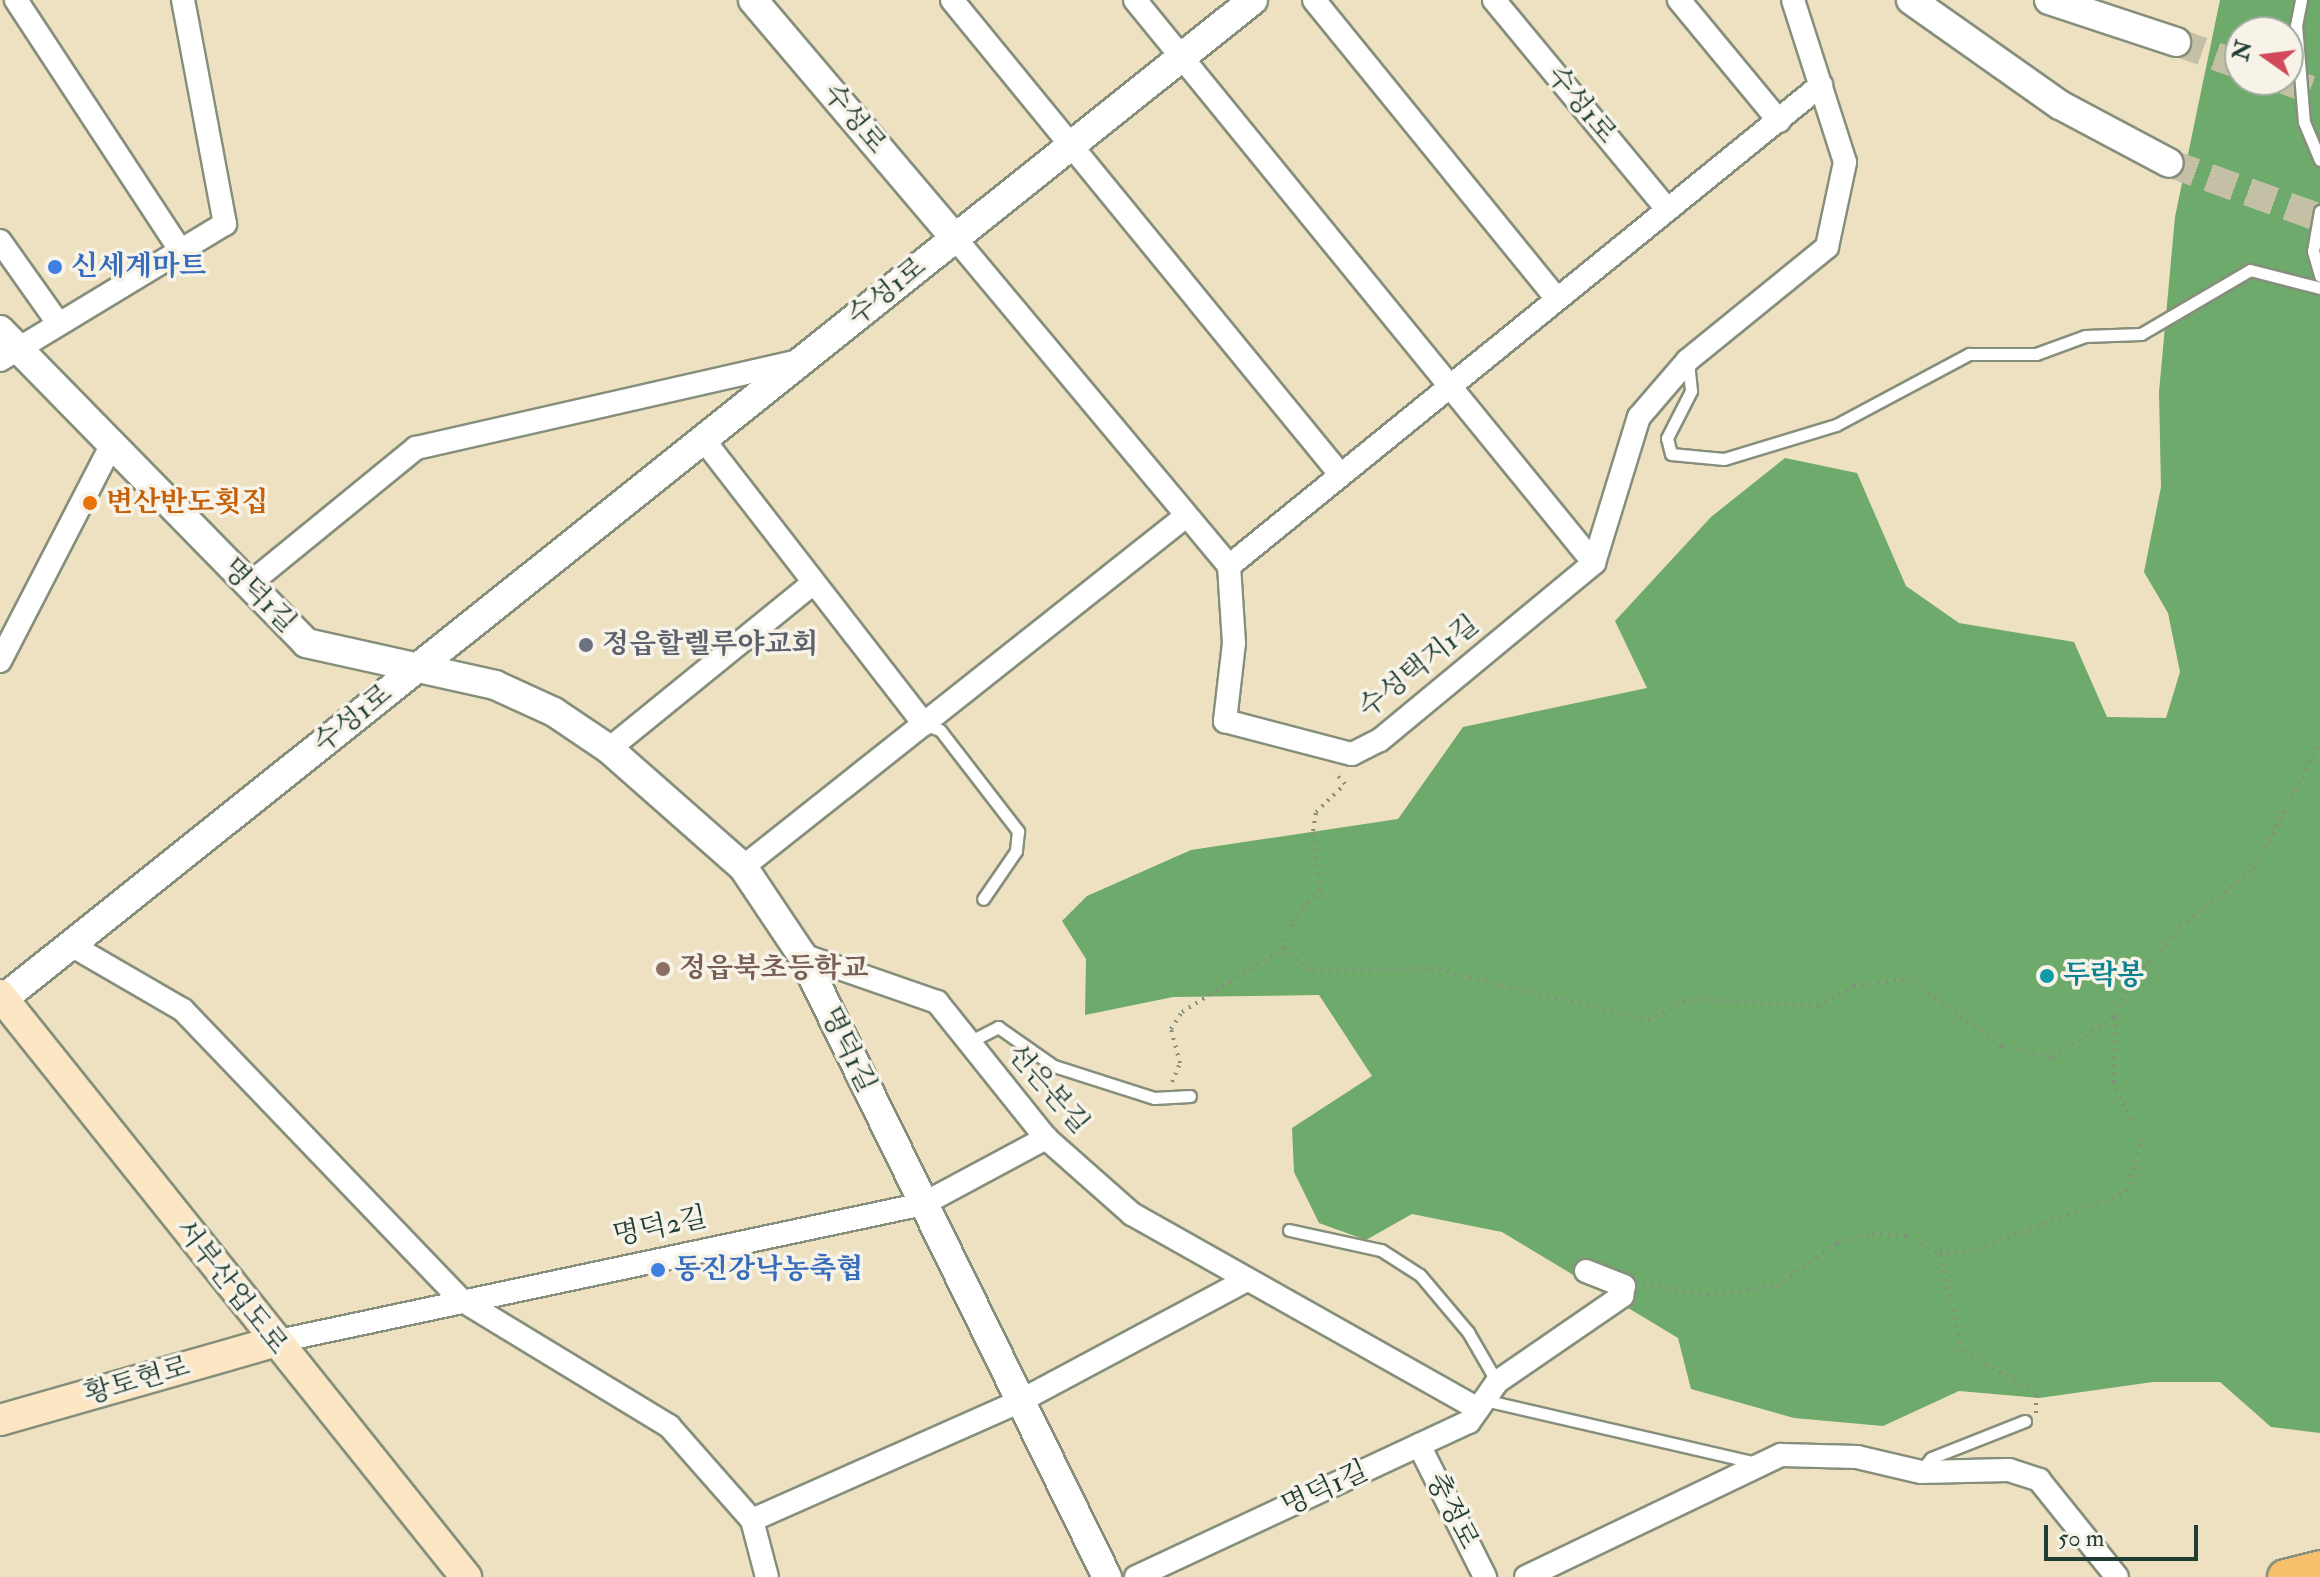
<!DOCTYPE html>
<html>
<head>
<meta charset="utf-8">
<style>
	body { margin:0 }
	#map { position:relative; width:2320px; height:1577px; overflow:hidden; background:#ede1c2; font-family:"IM FELL Double Pica","Noto Serif KR",serif }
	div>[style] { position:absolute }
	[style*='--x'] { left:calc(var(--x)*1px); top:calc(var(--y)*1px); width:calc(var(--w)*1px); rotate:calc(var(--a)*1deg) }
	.forest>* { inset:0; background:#6daa6b }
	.tertiary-tunnel>* { height:28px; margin-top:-14px; transform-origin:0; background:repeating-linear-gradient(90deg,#c4c0a6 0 28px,transparent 0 42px) }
	.path>* { height:4px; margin-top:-2px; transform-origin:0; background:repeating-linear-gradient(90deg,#868f7b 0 2px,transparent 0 8px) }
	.roads { filter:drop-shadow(2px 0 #868f7b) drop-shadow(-2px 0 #868f7b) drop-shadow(0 2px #868f7b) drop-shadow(0 -2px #868f7b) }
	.service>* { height:11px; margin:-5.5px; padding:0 5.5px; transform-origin:5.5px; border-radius:5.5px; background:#fff }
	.minor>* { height:22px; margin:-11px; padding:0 11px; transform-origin:11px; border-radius:11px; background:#fff }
	.tertiary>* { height:28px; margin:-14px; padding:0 14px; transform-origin:14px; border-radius:14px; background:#fff }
	.secondary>* { height:30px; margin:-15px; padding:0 15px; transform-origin:15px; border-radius:15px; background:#fce6c4 }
	.primary>* { height:34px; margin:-17px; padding:0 17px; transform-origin:17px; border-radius:17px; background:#f7c06c }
	.dots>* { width:22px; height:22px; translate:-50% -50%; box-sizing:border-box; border:4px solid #f7f3e8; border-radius:50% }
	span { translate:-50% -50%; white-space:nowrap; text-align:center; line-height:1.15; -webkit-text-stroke:7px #f7f3e8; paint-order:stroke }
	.street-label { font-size:28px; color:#1f3d34 }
	.shop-label { font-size:28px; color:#366cbe; font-weight:700 }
	.left { translate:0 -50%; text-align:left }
	.food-label { font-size:28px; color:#c56008; font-weight:700 }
	.worship-label { font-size:28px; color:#5b616d; font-weight:700 }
	.education-label { font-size:28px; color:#785e54; font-weight:700 }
	.culture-label { font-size:28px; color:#0d838f; font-weight:700 }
	.north { position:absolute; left:2224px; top:16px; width:80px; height:80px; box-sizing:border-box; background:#f7f3e8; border:2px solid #a1aaa0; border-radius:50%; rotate:284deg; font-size:22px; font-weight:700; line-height:32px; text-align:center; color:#1f3d34 }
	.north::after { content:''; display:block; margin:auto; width:28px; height:36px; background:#d1495b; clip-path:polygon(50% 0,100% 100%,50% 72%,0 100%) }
	.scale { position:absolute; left:2044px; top:1525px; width:154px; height:36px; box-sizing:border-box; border:4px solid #1f3d34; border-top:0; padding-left:10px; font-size:24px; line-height:28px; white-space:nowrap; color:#1f3d34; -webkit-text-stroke:6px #f7f3e8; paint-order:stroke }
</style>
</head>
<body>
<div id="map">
	<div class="forest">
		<div style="clip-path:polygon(evenodd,2220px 0,2320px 0,2320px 1433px,2271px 1427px,2220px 1382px,2153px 1382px,2039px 1398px,1959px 1391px,1883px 1426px,1794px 1418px,1691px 1389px,1678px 1338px,1502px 1232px,1412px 1214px,1366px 1240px,1319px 1223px,1294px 1172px,1292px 1128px,1372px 1076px,1319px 995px,1173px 997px,1085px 1015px,1086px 959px,1062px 921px,1087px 896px,1191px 850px,1398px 819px,1463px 727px,1647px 688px,1615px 621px,1711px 517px,1785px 458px,1857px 473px,1906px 586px,1959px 623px,2074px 642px,2107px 717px,2166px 718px,2180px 672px,2168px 613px,2144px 572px,2161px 487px,2159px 392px,2175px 217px,2220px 0,2240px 32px,2288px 32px,2288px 80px,2240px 80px,2240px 32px)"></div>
	</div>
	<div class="tertiary-tunnel">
		<div style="--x:2176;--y:42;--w:68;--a:19.8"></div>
		<div style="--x:2284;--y:80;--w:38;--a:20"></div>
		<div style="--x:2169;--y:163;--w:161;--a:20"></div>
	</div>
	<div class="path">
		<div style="--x:1283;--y:949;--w:37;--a:36"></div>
		<div style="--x:1313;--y:971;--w:118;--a:-1.5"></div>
		<div style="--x:1431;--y:968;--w:223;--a:13.5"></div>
		<div style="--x:1648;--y:1020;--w:46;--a:-27.1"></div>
		<div style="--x:1689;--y:999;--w:129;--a:3.1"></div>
		<div style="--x:1818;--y:1006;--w:41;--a:-29.1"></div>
		<div style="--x:1854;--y:986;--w:55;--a:-7.3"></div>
		<div style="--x:1909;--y:979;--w:115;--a:35.8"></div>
		<div style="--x:2002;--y:1046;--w:51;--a:13.5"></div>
		<div style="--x:2052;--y:1058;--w:76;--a:-33.7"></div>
		<div style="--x:1172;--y:1082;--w:21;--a:-67"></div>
		<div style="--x:1180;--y:1063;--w:35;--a:-105"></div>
		<div style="--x:1171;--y:1029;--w:20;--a:-57"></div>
		<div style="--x:1182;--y:1012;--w:119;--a:-32"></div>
		<div style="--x:1283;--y:949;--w:29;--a:-72"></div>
		<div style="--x:1292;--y:921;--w:41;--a:-47"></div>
		<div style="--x:1320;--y:891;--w:60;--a:-96.7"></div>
		<div style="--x:1313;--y:831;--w:19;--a:-81"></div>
		<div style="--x:1316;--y:812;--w:40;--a:-44"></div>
		<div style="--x:1345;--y:784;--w:16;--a:-130"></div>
		<div style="--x:1644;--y:1283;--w:65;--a:10.6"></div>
		<div style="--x:1708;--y:1295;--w:70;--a:-7.4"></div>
		<div style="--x:1777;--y:1286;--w:74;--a:-35.6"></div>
		<div style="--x:1837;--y:1243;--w:36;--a:-14"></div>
		<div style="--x:1872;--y:1234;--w:34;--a:3"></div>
		<div style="--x:1906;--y:1236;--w:38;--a:27"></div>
		<div style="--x:2036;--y:1413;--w:21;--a:-90"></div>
		<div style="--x:2036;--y:1392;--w:85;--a:-151"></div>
		<div style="--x:1962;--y:1351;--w:100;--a:-102.7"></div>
		<div style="--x:1940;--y:1253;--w:30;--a:-2"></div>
		<div style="--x:1970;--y:1252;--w:167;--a:-21"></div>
		<div style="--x:2126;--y:1192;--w:53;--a:-72.6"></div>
		<div style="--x:2142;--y:1141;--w:66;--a:-116.2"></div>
		<div style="--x:2113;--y:1082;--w:67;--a:-87.4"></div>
		<div style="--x:2116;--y:1015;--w:39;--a:-64"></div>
		<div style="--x:2133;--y:980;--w:71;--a:-48.4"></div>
		<div style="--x:2180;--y:927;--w:94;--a:-38.1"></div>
		<div style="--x:2254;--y:869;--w:142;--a:-62.4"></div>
	</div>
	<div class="roads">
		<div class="service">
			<div style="--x:2301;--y:0;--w:25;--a:101"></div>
			<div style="--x:2296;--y:25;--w:97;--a:85.3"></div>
			<div style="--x:2304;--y:122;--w:41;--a:67.2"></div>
			<div style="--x:2320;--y:211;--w:41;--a:99.9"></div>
			<div style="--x:2313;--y:251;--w:26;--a:74"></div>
			<div style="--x:1688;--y:362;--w:29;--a:84"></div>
			<div style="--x:1691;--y:391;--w:53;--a:117.1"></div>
			<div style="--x:1667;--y:438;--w:16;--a:76"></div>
			<div style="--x:1671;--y:454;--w:53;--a:5.4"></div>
			<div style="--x:1724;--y:459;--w:117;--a:-16.9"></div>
			<div style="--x:1836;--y:425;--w:151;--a:-28.1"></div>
			<div style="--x:1969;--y:354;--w:67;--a:0"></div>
			<div style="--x:2036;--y:354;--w:52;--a:-20.2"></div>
			<div style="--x:2085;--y:336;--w:56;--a:-2"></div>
			<div style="--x:2141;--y:334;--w:126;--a:-30.4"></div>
			<div style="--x:2250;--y:270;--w:72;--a:14.4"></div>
			<div style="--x:924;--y:724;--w:17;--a:21"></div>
			<div style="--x:940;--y:730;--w:128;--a:52.3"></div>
			<div style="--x:1018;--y:831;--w:20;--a:96"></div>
			<div style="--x:1016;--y:851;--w:58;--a:124.5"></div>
			<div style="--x:969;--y:1042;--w:33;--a:-27"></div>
			<div style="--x:998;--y:1027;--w:68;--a:34.9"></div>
			<div style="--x:1054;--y:1066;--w:105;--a:17.7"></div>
			<div style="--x:1154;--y:1098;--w:36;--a:-3"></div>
			<div style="--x:1289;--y:1230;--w:94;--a:12.3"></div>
			<div style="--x:1381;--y:1250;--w:46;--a:32.7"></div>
			<div style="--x:1420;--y:1275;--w:75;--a:49.9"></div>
			<div style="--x:1468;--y:1332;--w:58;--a:59.9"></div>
			<div style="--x:1484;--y:1400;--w:279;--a:13"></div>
			<div style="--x:1921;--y:1471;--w:16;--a:-52"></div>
			<div style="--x:1931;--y:1458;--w:101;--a:-21.5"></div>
		</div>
		<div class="minor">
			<div style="--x:16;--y:0;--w:297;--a:56.7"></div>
			<div style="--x:952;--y:0;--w:613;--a:50.7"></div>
			<div style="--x:1135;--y:0;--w:726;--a:50.81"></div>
			<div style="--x:1314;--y:0;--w:380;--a:50.9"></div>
			<div style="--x:1494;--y:0;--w:271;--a:50.4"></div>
			<div style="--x:1679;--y:0;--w:157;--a:50.4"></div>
			<div style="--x:955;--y:238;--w:427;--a:50.1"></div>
			<div style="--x:1229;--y:566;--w:77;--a:86.3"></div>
			<div style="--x:1234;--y:643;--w:79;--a:96.6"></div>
			<div style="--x:1225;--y:721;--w:131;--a:14.6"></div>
			<div style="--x:1352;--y:754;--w:31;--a:-27"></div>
			<div style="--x:1380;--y:740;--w:278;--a:-39.6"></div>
			<div style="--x:1594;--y:563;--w:153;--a:-72.9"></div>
			<div style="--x:1639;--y:417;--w:75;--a:-49.3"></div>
			<div style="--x:1688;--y:360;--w:179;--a:-39.1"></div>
			<div style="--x:1827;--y:247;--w:87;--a:-78"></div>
			<div style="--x:1845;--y:162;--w:170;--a:-107.8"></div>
			<div style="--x:0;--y:241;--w:100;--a:54.7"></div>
			<div style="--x:0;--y:360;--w:263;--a:-31.2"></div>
			<div style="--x:225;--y:224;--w:228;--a:-100.6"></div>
			<div style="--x:703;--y:439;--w:361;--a:52.2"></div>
			<div style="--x:1229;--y:566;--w:763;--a:-39.09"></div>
			<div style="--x:248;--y:585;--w:217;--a:-39.2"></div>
			<div style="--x:416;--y:448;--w:394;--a:-12.8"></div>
			<div style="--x:0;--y:661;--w:240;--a:-62.7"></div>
			<div style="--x:609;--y:749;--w:263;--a:-39.1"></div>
			<div style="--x:743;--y:867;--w:565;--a:-38.39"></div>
			<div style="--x:71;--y:945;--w:129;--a:30.1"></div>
			<div style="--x:183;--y:1010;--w:400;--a:46.2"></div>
			<div style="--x:460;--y:1299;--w:245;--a:31.3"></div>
			<div style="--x:669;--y:1426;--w:125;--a:48.6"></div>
			<div style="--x:752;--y:1520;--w:59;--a:75.3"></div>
			<div style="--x:802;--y:955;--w:143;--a:19.2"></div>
			<div style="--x:937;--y:1002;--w:174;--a:51.3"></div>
			<div style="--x:1046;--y:1138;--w:115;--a:41.5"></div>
			<div style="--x:1132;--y:1214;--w:397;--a:29.4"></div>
			<div style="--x:274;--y:1342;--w:664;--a:-12"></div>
			<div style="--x:923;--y:1204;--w:140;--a:-28.2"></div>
			<div style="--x:1419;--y:1445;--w:148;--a:63.4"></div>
			<div style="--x:752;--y:1520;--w:293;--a:-23.9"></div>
			<div style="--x:1020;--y:1401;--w:257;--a:-28.1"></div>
			<div style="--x:1136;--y:1577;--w:367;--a:-25"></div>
			<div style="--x:1469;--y:1422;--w:49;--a:-55"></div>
			<div style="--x:1497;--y:1382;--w:152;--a:-34.5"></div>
			<div style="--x:1622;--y:1296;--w:10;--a:-79"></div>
			<div style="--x:1624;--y:1286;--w:41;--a:-158.5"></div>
			<div style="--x:1526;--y:1577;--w:283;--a:-25.6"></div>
			<div style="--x:1781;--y:1455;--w:76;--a:1.5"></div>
			<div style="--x:1857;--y:1457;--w:66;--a:13.2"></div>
			<div style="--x:1921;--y:1472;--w:88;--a:-1.3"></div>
			<div style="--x:2009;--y:1470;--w:32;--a:18"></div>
			<div style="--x:2039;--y:1480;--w:124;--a:51.2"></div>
		</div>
		<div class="tertiary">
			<div style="--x:753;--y:0;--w:312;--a:49.7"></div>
			<div style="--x:1911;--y:0;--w:182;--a:35.2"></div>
			<div style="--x:2060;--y:105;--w:123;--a:28"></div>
			<div style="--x:2049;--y:0;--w:134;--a:18.3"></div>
			<div style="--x:0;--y:330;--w:438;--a:45.6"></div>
			<div style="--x:306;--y:643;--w:194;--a:12.5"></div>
			<div style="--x:495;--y:685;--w:65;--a:24.6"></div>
			<div style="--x:554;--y:712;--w:66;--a:33.9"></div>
			<div style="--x:609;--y:749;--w:179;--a:41.4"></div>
			<div style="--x:743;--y:867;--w:106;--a:56.2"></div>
			<div style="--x:802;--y:955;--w:693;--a:63.88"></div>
			<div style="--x:3;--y:999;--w:1600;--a:-38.63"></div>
		</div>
		<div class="secondary">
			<div style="--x:0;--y:995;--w:746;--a:51.32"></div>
			<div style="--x:0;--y:1420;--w:285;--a:-15.9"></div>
		</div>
		<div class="primary">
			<div style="--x:2285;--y:1577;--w:36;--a:-14"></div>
		</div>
	</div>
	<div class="dots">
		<div style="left:55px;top:267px;background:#3f7fe0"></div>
		<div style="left:90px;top:503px;background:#e8710a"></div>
		<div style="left:586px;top:645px;background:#6b7280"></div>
		<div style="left:663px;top:969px;background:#8d6e63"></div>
		<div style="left:2047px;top:976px;background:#0f9aa8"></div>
		<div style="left:658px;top:1270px;background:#3f7fe0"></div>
	</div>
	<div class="street-label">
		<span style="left:1581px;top:105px;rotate:50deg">수성1로</span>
		<span style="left:854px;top:119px;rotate:50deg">수성로</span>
		<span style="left:887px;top:292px;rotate:-39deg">수성1로</span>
		<span style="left:259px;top:596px;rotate:45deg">명덕1길</span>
		<span style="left:1419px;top:667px;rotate:-39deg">수성택지1길</span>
		<span style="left:353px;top:719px;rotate:-39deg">수성1로</span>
		<span style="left:848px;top:1050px;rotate:64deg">명덕1길</span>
		<span style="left:1048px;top:1089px;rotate:49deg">선은본길</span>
		<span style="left:660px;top:1227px;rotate:-12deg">명덕2길</span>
		<span style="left:231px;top:1287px;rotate:52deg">서부산업도로</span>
		<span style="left:137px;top:1381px;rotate:-16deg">황토현로</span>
		<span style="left:1325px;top:1489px;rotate:-25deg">명덕1길</span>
		<span style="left:1452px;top:1511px;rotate:63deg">충정로</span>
	</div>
	<div class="shop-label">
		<span class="left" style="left:71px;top:267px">신세계마트</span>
		<span class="left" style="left:674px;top:1270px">동진강낙농축협</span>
	</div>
	<div class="food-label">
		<span class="left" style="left:106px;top:503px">변산반도횟집</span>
	</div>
	<div class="worship-label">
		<span class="left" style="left:602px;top:645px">정읍할렐루야교회</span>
	</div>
	<div class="education-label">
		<span class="left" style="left:679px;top:969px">정읍북초등학교</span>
	</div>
	<div class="culture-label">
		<span class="left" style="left:2063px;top:976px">두락봉</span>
	</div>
	<div class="north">N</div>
	<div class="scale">50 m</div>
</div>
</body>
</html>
